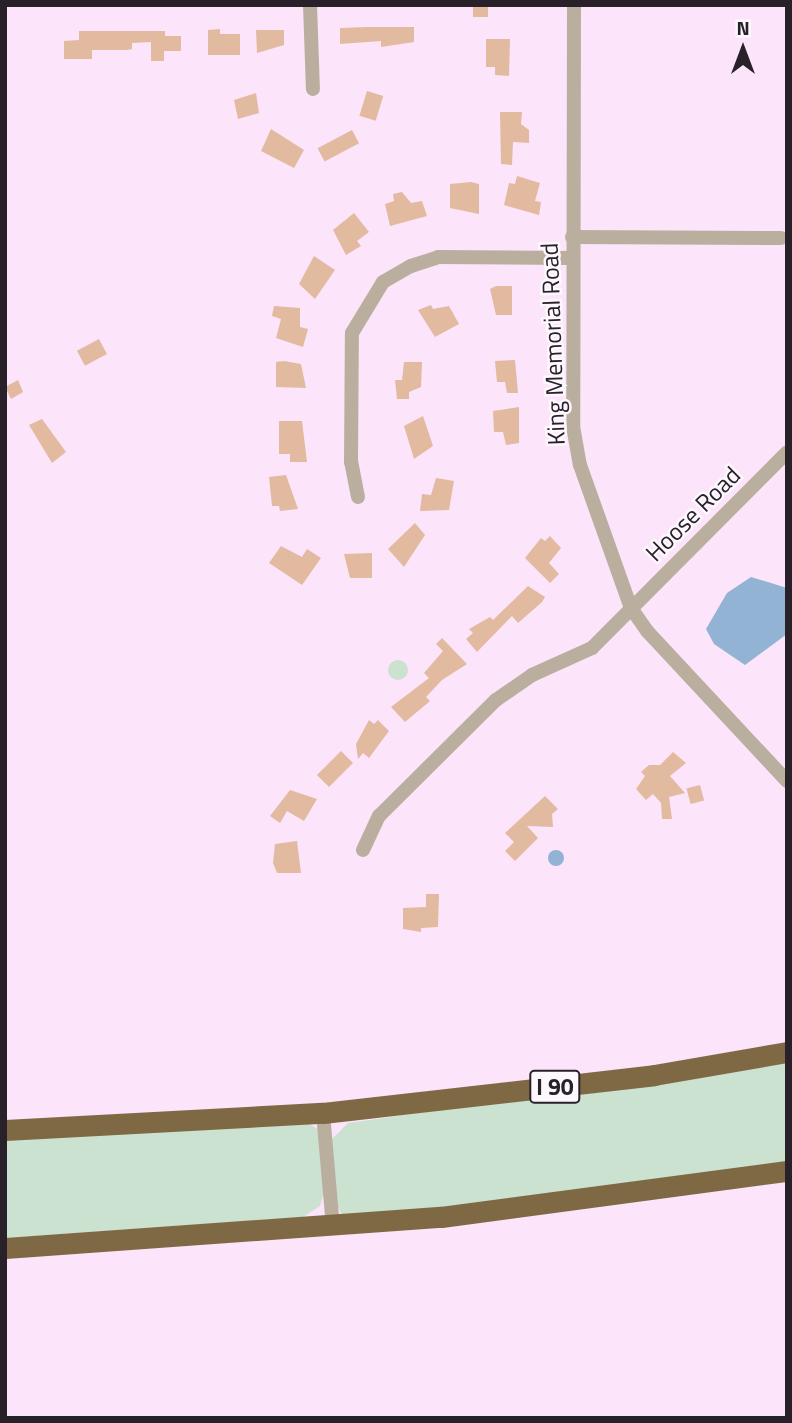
<!DOCTYPE html>
<html>
<head>
<meta charset="utf-8">
<style>
	body { margin:0 }
	#map { position:relative; width:792px; height:1423px; overflow:hidden; background:#fce4fa; font-family:"Titillium Web",sans-serif }
	div>[style] { position:absolute }
	[style*='--x'] { left:calc(var(--x)*1px); top:calc(var(--y)*1px); width:calc(var(--w)*1px); rotate:calc(var(--a)*1deg) }
	.green>* { inset:0; background:#cae2cf }
	.round { border-radius:50% }
	.water>* { inset:0; background:#92b3d3 }
	.building>* { inset:0; background:#e2baa0; transform-origin:0 0 }
	.minor>* { height:14px; margin:-7px; padding:0 7px; transform-origin:7px; border-radius:7px; background:#baaf9f }
	.highway>* { height:21px; margin:-10.5px; padding:0 10.5px; transform-origin:10.5px; border-radius:10.5px; background:#7f6945 }
	span { translate:-50% -50%; white-space:nowrap; text-align:center; line-height:1.15; -webkit-text-stroke:5px #fdf8fd; paint-order:stroke }
	.shield-label span { padding:2px 5px; background:#fdf8fd; border:2px solid; border-radius:5px; -webkit-text-stroke-width:0 }
	.shield-label { font-size:23px; color:#292129; font-weight:700 }
	.street-label { font-size:24px; color:#292129 }
	.frame { position:absolute; inset:0; border:7px solid #292129; pointer-events:none }
	.north { position:absolute; left:708px; top:14px; width:70px; height:70px; -webkit-text-stroke:5px #fdf8fd; paint-order:stroke; rotate:0deg; font-size:19px; font-weight:700; line-height:28px; text-align:center; color:#292129 }
	.north::after { content:''; display:block; margin:auto; width:24px; height:32px; background:#292129; clip-path:polygon(50% 0,100% 100%,50% 72%,0 100%) }
</style>
</head>
<body>
<div id="map">
	<div class="green">
		<div class="round" style="left:388px;top:660px;width:20px;height:20px"></div>
		<div style="clip-path:polygon(787px 1062px,787px 1162px,473px 1205px,342px 1215px,338px 1207px,332px 1139px,348px 1123px)"></div>
		<div style="clip-path:polygon(309px 1124px,318px 1129px,324px 1192px,320px 1206px,303px 1217px,5px 1238px,5px 1139px)"></div>
	</div>
	<div class="water">
		<div style="clip-path:polygon(751px 577px,787px 588px,787px 634px,745px 665px,714px 644px,706px 629px,727px 593px)"></div>
		<div class="round" style="left:548px;top:850px;width:16px;height:16px"></div>
	</div>
	<div class="building">
		<div style="left:473px;top:5px;width:15px;height:12px"></div>
		<div style="clip-path:polygon(368px 27px,414px 27px,414px 42px,381px 47px,381px 41px,340px 44px,340px 28px)"></div>
		<div style="clip-path:polygon(220px 29px,220px 34px,240px 34px,240px 55px,208px 55px,208px 30px)"></div>
		<div style="clip-path:polygon(256px 30px,284px 30px,284px 45px,257px 53px)"></div>
		<div style="clip-path:polygon(79px 31px,165px 31px,165px 36px,181px 36px,181px 51px,164px 51px,164px 61px,151px 61px,151px 42px,132px 43px,132px 49px,127px 50px,92px 50px,92px 59px,64px 59px,64px 41px,79px 40px)"></div>
		<div style="clip-path:polygon(486px 39px,510px 39px,509px 76px,495px 75px,495px 67px,486px 67px)"></div>
		<div style="left:367px;top:91px;width:17px;height:26px;rotate:17deg"></div>
		<div style="clip-path:polygon(256px 93px,259px 113px,238px 119px,234px 100px)"></div>
		<div style="clip-path:polygon(500px 112px,522px 112px,521px 124px,529px 130px,529px 143px,513px 142px,512px 165px,501px 164px)"></div>
		<div style="clip-path:polygon(271px 129px,304px 150px,294px 168px,261px 151px)"></div>
		<div style="left:352px;top:130px;width:15px;height:39px;rotate:62deg"></div>
		<div style="clip-path:polygon(517px 176px,540px 183px,535px 201px,541px 202px,539px 215px,504px 205px,509px 183px,515px 184px)"></div>
		<div style="clip-path:polygon(471px 182px,479px 184px,479px 214px,450px 208px,450px 184px)"></div>
		<div style="clip-path:polygon(402px 192px,411px 203px,422px 201px,427px 216px,390px 226px,385px 204px,394px 201px,393px 194px)"></div>
		<div style="clip-path:polygon(354px 213px,369px 232px,357px 241px,361px 246px,346px 255px,333px 230px)"></div>
		<div style="clip-path:polygon(314px 256px,335px 270px,315px 299px,299px 284px)"></div>
		<div style="clip-path:polygon(496px 286px,512px 286px,512px 315px,496px 315px,490px 289px)"></div>
		<div style="clip-path:polygon(431px 305px,433px 309px,449px 306px,459px 324px,435px 337px,418px 310px)"></div>
		<div style="clip-path:polygon(274px 306px,300px 308px,300px 327px,308px 329px,303px 347px,276px 338px,281px 319px,272px 316px)"></div>
		<div style="left:99px;top:339px;width:17px;height:25px;rotate:62deg"></div>
		<div style="clip-path:polygon(515px 360px,518px 393px,507px 393px,505px 382px,497px 382px,495px 361px)"></div>
		<div style="clip-path:polygon(284px 361px,301px 364px,306px 388px,276px 387px,276px 362px)"></div>
		<div style="clip-path:polygon(404px 362px,422px 362px,421px 387px,409px 392px,409px 399px,397px 399px,395px 380px,402px 380px)"></div>
		<div style="clip-path:polygon(18px 380px,23px 392px,11px 399px,5px 387px)"></div>
		<div style="clip-path:polygon(519px 407px,519px 443px,506px 445px,503px 432px,494px 432px,493px 411px)"></div>
		<div style="clip-path:polygon(423px 416px,433px 446px,414px 459px,404px 426px)"></div>
		<div style="clip-path:polygon(42px 419px,66px 452px,52px 463px,29px 425px)"></div>
		<div style="clip-path:polygon(279px 421px,302px 421px,307px 462px,290px 462px,290px 454px,279px 454px)"></div>
		<div style="clip-path:polygon(286px 475px,298px 509px,280px 511px,279px 506px,272px 506px,269px 477px)"></div>
		<div style="clip-path:polygon(436px 478px,454px 481px,449px 510px,420px 511px,422px 494px,431px 495px)"></div>
		<div style="clip-path:polygon(415px 523px,425px 535px,404px 567px,388px 549px)"></div>
		<div style="clip-path:polygon(550px 536px,561px 548px,549px 563px,559px 574px,550px 583px,525px 558px,541px 538px,545px 541px)"></div>
		<div style="clip-path:polygon(281px 546px,302px 557px,307px 549px,321px 558px,302px 585px,269px 563px)"></div>
		<div style="clip-path:polygon(372px 553px,372px 578px,350px 578px,344px 554px)"></div>
		<div style="clip-path:polygon(528px 586px,545px 597px,542px 602px,518px 623px,512px 616px,477px 652px,466px 639px,473px 633px,469px 629px,490px 617px,493px 620px)"></div>
		<div style="clip-path:polygon(442px 638px,467px 664px,442px 680px,426px 697px,430px 701px,405px 722px,391px 707px,429px 678px,424px 673px,443px 651px,436px 644px)"></div>
		<div style="clip-path:polygon(369px 720px,374px 724px,378px 720px,389px 731px,369px 758px,363px 753px,358px 759px,356px 744px)"></div>
		<div style="left:341px;top:751px;width:17px;height:34px;rotate:45deg"></div>
		<div style="clip-path:polygon(673px 752px,686px 763px,670px 776px,685px 793px,669px 797px,672px 819px,662px 819px,661px 803px,653px 794px,646px 800px,636px 789px,645px 776px,641px 772px,649px 765px,660px 765px)"></div>
		<div style="left:700px;top:785px;width:16px;height:14px;rotate:75deg"></div>
		<div style="clip-path:polygon(290px 790px,317px 799px,304px 821px,287px 811px,280px 823px,270px 816px)"></div>
		<div style="clip-path:polygon(545px 796px,558px 809px,552px 814px,553px 827px,527px 826px,538px 838px,515px 861px,505px 851px,514px 842px,505px 833px)"></div>
		<div style="clip-path:polygon(297px 841px,301px 873px,277px 873px,273px 863px,275px 844px)"></div>
		<div style="clip-path:polygon(426px 894px,439px 894px,438px 927px,421px 928px,421px 932px,403px 929px,403px 908px,426px 907px)"></div>
	</div>
	<div class="minor">
		<div style="--x:310;--y:5;--w:84;--a:88"></div>
		<div style="--x:574;--y:5;--w:421;--a:90.1"></div>
		<div style="--x:573;--y:426;--w:40;--a:80"></div>
		<div style="--x:580;--y:465;--w:152;--a:70.4"></div>
		<div style="--x:631;--y:608;--w:29;--a:55"></div>
		<div style="--x:648;--y:632;--w:204;--a:47"></div>
		<div style="--x:572;--y:237;--w:209;--a:0.3"></div>
		<div style="--x:358;--y:497;--w:36;--a:-101"></div>
		<div style="--x:351;--y:462;--w:129;--a:-89.6"></div>
		<div style="--x:352;--y:333;--w:60;--a:-58.7"></div>
		<div style="--x:383;--y:282;--w:32;--a:-30"></div>
		<div style="--x:411;--y:266;--w:28;--a:-18"></div>
		<div style="--x:438;--y:257;--w:134;--a:0.4"></div>
		<div style="--x:363;--y:850;--w:38;--a:-65"></div>
		<div style="--x:379;--y:816;--w:165;--a:-44.8"></div>
		<div style="--x:496;--y:700;--w:44;--a:-34.8"></div>
		<div style="--x:532;--y:675;--w:66;--a:-24.2"></div>
		<div style="--x:592;--y:648;--w:276;--a:-45.1"></div>
		<div style="--x:323;--y:1113;--w:115;--a:85"></div>
	</div>
	<div class="highway">
		<div style="--x:5;--y:1130;--w:318;--a:-3.1"></div>
		<div style="--x:323;--y:1113;--w:333;--a:-6.5"></div>
		<div style="--x:654;--y:1075;--w:135;--a:-9.8"></div>
		<div style="--x:5;--y:1248;--w:437;--a:-4.1"></div>
		<div style="--x:441;--y:1217;--w:349;--a:-7.6"></div>
	</div>
	<div class="shield-label">
		<span style="left:555px;top:1087px">I 90</span>
	</div>
	<div class="street-label">
		<span style="left:553px;top:344px;rotate:-92deg">King Memorial Road</span>
		<span style="left:693px;top:514px;rotate:-45deg">Hoose Road</span>
	</div>
	<div class="frame"></div>
	<div class="north">N</div>
</div>
</body>
</html>
